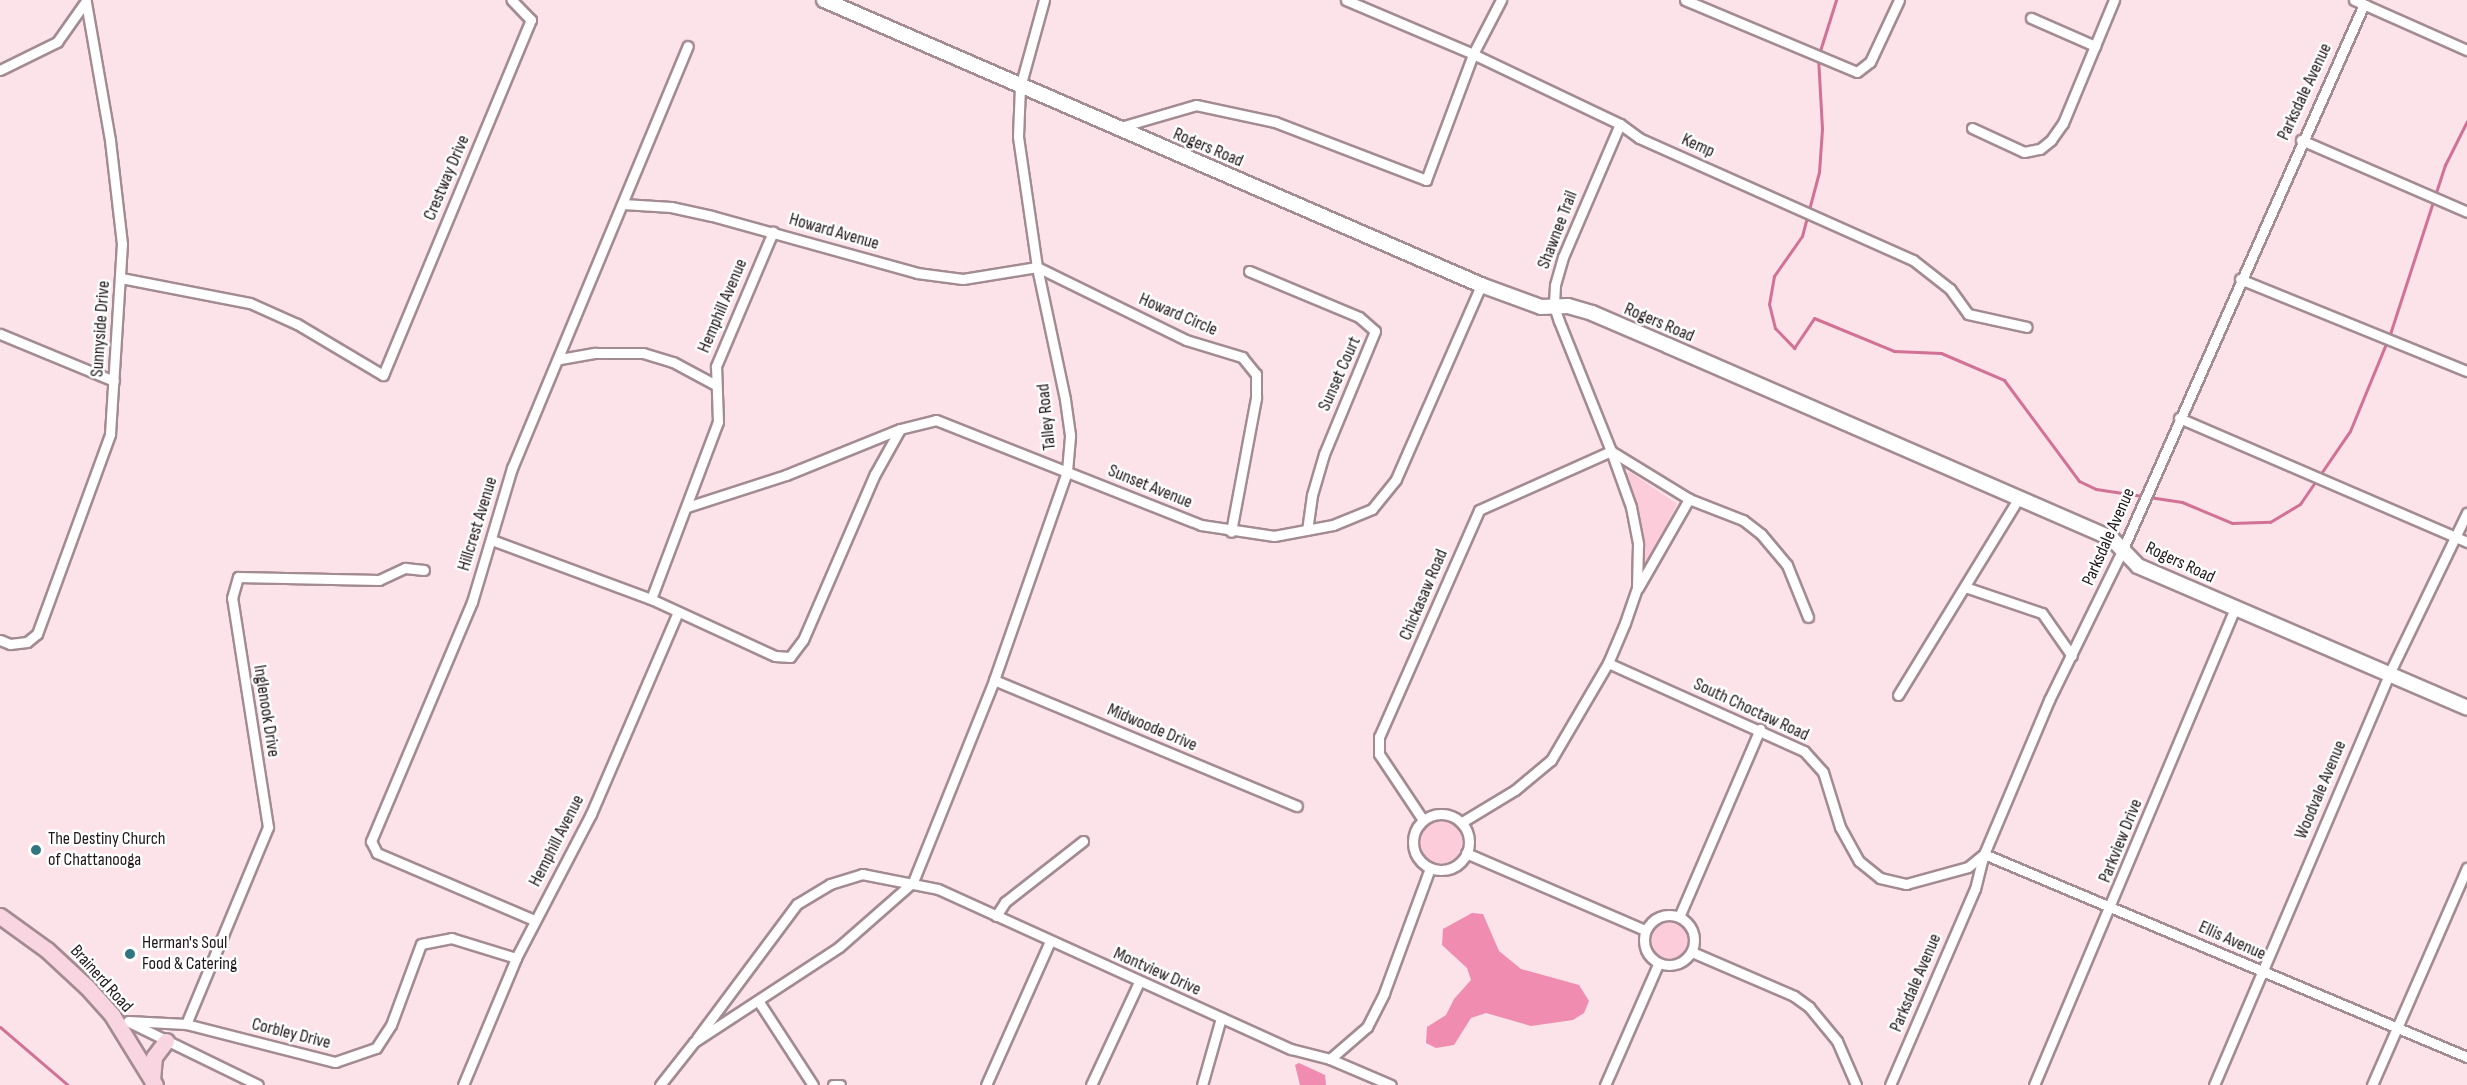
<!DOCTYPE html>
<html>
<head>
<meta charset="utf-8">
<style>
	body { margin:0 }
	#map { position:relative; width:2467px; height:1085px; overflow:hidden; background:#fce2e9; font-family:"Sofia Sans Condensed",sans-serif }
	div>[style] { position:absolute }
	[style*='--x'] { left:calc(var(--x)*1px); top:calc(var(--y)*1px); width:calc(var(--w)*1px); rotate:calc(var(--a)*1deg) }
	.green>* { inset:0; background:#fcccdb }
	.round { border-radius:50% }
	.forest>* { inset:0; background:#ef8cb0 }
	.stream>* { height:3px; margin:-1.5px; padding:0 1.5px; transform-origin:1.5px; border-radius:1.5px; background:#d17195 }
	.roads { filter:drop-shadow(2px 0 #a38b92) drop-shadow(-2px 0 #a38b92) drop-shadow(0 2px #a38b92) drop-shadow(0 -2px #a38b92) }
	.street>* { height:9px; margin:-4.5px; padding:0 4.5px; transform-origin:4.5px; border-radius:4.5px; background:#fff }
	.street>.ring { margin:-4.5px; padding:0; box-sizing:content-box; background:none; border:9px solid #fff; border-radius:50% }
	.secondary>* { height:14px; margin:-7px; padding:0 7px; transform-origin:7px; border-radius:7px; background:#fff }
	.primary>* { height:15px; margin:-7.5px; padding:0 7.5px; transform-origin:7.5px; border-radius:7.5px; background:#f8d5e0 }
	.dots>* { width:16px; height:16px; translate:-50% -50%; box-sizing:border-box; border:3px solid #fff; border-radius:50% }
	span { translate:-50% -50%; white-space:nowrap; text-align:center; line-height:1.15; -webkit-text-stroke:5px #fff; paint-order:stroke }
	.street-label { font-size:18px; color:#20171a }
	.poi-label { font-size:18px; color:#20171a }
	.left { translate:0 -50%; text-align:left }
</style>
</head>
<body>
<div id="map">
	<div class="green">
		<div style="clip-path:polygon(1630px 472px,1677px 504px,1648px 562px,1644px 560px,1644px 537px,1626px 474px)"></div>
		<div class="round" style="left:1420px;top:821px;width:42px;height:42px"></div>
		<div class="round" style="left:1649px;top:922px;width:40px;height:40px"></div>
	</div>
	<div class="forest">
		<div style="clip-path:polygon(1472px 913px,1483px 914px,1499px 951px,1521px 969px,1579px 985px,1589px 1001px,1584px 1013px,1573px 1020px,1531px 1026px,1486px 1013px,1471px 1018px,1454px 1045px,1436px 1048px,1426px 1043px,1427px 1027px,1446px 1015px,1454px 999px,1471px 980px,1467px 968px,1442px 945px,1443px 929px)"></div>
		<div style="clip-path:polygon(1299px 1063px,1325px 1075px,1326px 1085px,1300px 1085px,1295px 1065px)"></div>
	</div>
	<div class="stream">
		<div style="--x:1836;--y:0;--w:60;--a:107.5"></div>
		<div style="--x:1818;--y:57;--w:72;--a:86.8"></div>
		<div style="--x:1822;--y:129;--w:43;--a:94"></div>
		<div style="--x:1819;--y:172;--w:66;--a:104.9"></div>
		<div style="--x:1802;--y:236;--w:49;--a:125"></div>
		<div style="--x:1774;--y:276;--w:28;--a:100"></div>
		<div style="--x:1769;--y:304;--w:25;--a:76"></div>
		<div style="--x:1775;--y:328;--w:28;--a:46"></div>
		<div style="--x:1794;--y:348;--w:36;--a:-56"></div>
		<div style="--x:1814;--y:318;--w:87;--a:22.4"></div>
		<div style="--x:1894;--y:351;--w:47;--a:2.4"></div>
		<div style="--x:1941;--y:353;--w:69;--a:23.2"></div>
		<div style="--x:2004;--y:380;--w:126;--a:53.4"></div>
		<div style="--x:2079;--y:481;--w:19;--a:25"></div>
		<div style="--x:2096;--y:489;--w:87;--a:8.6"></div>
		<div style="--x:2182;--y:502;--w:54;--a:22.8"></div>
		<div style="--x:2232;--y:523;--w:38;--a:-2"></div>
		<div style="--x:2270;--y:522;--w:35;--a:-31"></div>
		<div style="--x:2300;--y:504;--w:88;--a:-55.6"></div>
		<div style="--x:2350;--y:431;--w:105;--a:-67.6"></div>
		<div style="--x:2390;--y:334;--w:178;--a:-72"></div>
		<div style="--x:2445;--y:165;--w:49;--a:-63.4"></div>
		<div style="--x:0;--y:1027;--w:89;--a:40.5"></div>
	</div>
	<div class="roads">
		<div class="street">
			<div style="--x:1346;--y:0;--w:138;--a:23"></div>
			<div style="--x:1473;--y:54;--w:163;--a:25.5"></div>
			<div style="--x:1620;--y:124;--w:24;--a:36"></div>
			<div style="--x:1639;--y:138;--w:300;--a:24"></div>
			<div style="--x:1913;--y:260;--w:47;--a:38.1"></div>
			<div style="--x:1950;--y:289;--w:31;--a:54"></div>
			<div style="--x:1968;--y:314;--w:60;--a:12.4"></div>
			<div style="--x:1685;--y:0;--w:186;--a:22.7"></div>
			<div style="--x:1857;--y:72;--w:16;--a:-38"></div>
			<div style="--x:1870;--y:62;--w:68;--a:-64.9"></div>
			<div style="--x:2354;--y:0;--w:124;--a:23.9"></div>
			<div style="--x:2031;--y:18;--w:70;--a:23.6"></div>
			<div style="--x:0;--y:70;--w:64;--a:-26.2"></div>
			<div style="--x:57;--y:42;--w:50;--a:-54.7"></div>
			<div style="--x:1620;--y:124;--w:145;--a:113.2"></div>
			<div style="--x:1563;--y:257;--w:29;--a:106"></div>
			<div style="--x:1555;--y:285;--w:21;--a:93"></div>
			<div style="--x:1554;--y:306;--w:16;--a:72"></div>
			<div style="--x:1559;--y:321;--w:140;--a:68.2"></div>
			<div style="--x:1611;--y:451;--w:92;--a:31.6"></div>
			<div style="--x:1689;--y:499;--w:58;--a:21.3"></div>
			<div style="--x:1743;--y:520;--w:23;--a:38"></div>
			<div style="--x:1761;--y:534;--w:40;--a:50"></div>
			<div style="--x:1787;--y:565;--w:56;--a:68"></div>
			<div style="--x:1117;--y:128;--w:82;--a:-16.2"></div>
			<div style="--x:1196;--y:105;--w:81;--a:12.1"></div>
			<div style="--x:1275;--y:122;--w:162;--a:21"></div>
			<div style="--x:1426;--y:180;--w:134;--a:-69.5"></div>
			<div style="--x:1473;--y:54;--w:61;--a:-62.6"></div>
			<div style="--x:1972;--y:128;--w:57;--a:24.8"></div>
			<div style="--x:2024;--y:152;--w:16;--a:-11"></div>
			<div style="--x:2040;--y:149;--w:14;--a:-39"></div>
			<div style="--x:2051;--y:140;--w:21;--a:-55"></div>
			<div style="--x:2063;--y:123;--w:133;--a:-67.5"></div>
			<div style="--x:2301;--y:140;--w:181;--a:23.4"></div>
			<div style="--x:623;--y:204;--w:48;--a:3.6"></div>
			<div style="--x:671;--y:207;--w:42;--a:12.4"></div>
			<div style="--x:712;--y:216;--w:213;--a:15.5"></div>
			<div style="--x:917;--y:273;--w:46;--a:7.4"></div>
			<div style="--x:963;--y:279;--w:75;--a:-9.2"></div>
			<div style="--x:1037;--y:267;--w:166;--a:26.1"></div>
			<div style="--x:1186;--y:340;--w:59;--a:16.9"></div>
			<div style="--x:1242;--y:357;--w:22;--a:51"></div>
			<div style="--x:1256;--y:374;--w:24;--a:90"></div>
			<div style="--x:1256;--y:398;--w:136;--a:100.6"></div>
			<div style="--x:1249;--y:271;--w:119;--a:22.7"></div>
			<div style="--x:1359;--y:317;--w:21;--a:41"></div>
			<div style="--x:1375;--y:331;--w:133;--a:112.5"></div>
			<div style="--x:1324;--y:454;--w:43;--a:106.3"></div>
			<div style="--x:1312;--y:495;--w:35;--a:98"></div>
			<div style="--x:121;--y:278;--w:131;--a:11"></div>
			<div style="--x:250;--y:303;--w:51;--a:24.1"></div>
			<div style="--x:297;--y:324;--w:100;--a:30.7"></div>
			<div style="--x:383;--y:375;--w:385;--a:-67.4"></div>
			<div style="--x:531;--y:20;--w:28;--a:-134"></div>
			<div style="--x:2240;--y:279;--w:245;--a:22.1"></div>
			<div style="--x:0;--y:334;--w:123;--a:22.4"></div>
			<div style="--x:560;--y:359;--w:36;--a:-10"></div>
			<div style="--x:595;--y:353;--w:48;--a:0"></div>
			<div style="--x:643;--y:353;--w:31;--a:17"></div>
			<div style="--x:673;--y:362;--w:47;--a:28.2"></div>
			<div style="--x:2179;--y:418;--w:314;--a:23.3"></div>
			<div style="--x:687;--y:507;--w:104;--a:-17.9"></div>
			<div style="--x:786;--y:475;--w:123;--a:-22"></div>
			<div style="--x:900;--y:429;--w:37;--a:-14"></div>
			<div style="--x:936;--y:420;--w:285;--a:21.6"></div>
			<div style="--x:1201;--y:525;--w:74;--a:8.6"></div>
			<div style="--x:1274;--y:536;--w:60;--a:-10.6"></div>
			<div style="--x:1333;--y:525;--w:42;--a:-22.3"></div>
			<div style="--x:1372;--y:509;--w:38;--a:-51"></div>
			<div style="--x:1396;--y:479;--w:212;--a:-66.3"></div>
			<div style="--x:492;--y:540;--w:170;--a:20.4"></div>
			<div style="--x:651;--y:599;--w:136;--a:24.7"></div>
			<div style="--x:775;--y:656;--w:15;--a:4"></div>
			<div style="--x:790;--y:657;--w:21;--a:-53"></div>
			<div style="--x:803;--y:640;--w:181;--a:-66.6"></div>
			<div style="--x:875;--y:474;--w:51;--a:-60.9"></div>
			<div style="--x:1965;--y:587;--w:81;--a:18.7"></div>
			<div style="--x:2042;--y:613;--w:52;--a:55.1"></div>
			<div style="--x:1638;--y:588;--w:103;--a:-60.2"></div>
			<div style="--x:651;--y:599;--w:189;--a:-69.3"></div>
			<div style="--x:718;--y:422;--w:56;--a:-92"></div>
			<div style="--x:716;--y:366;--w:146;--a:-67"></div>
			<div style="--x:0;--y:640;--w:11;--a:22"></div>
			<div style="--x:10;--y:644;--w:17;--a:-7"></div>
			<div style="--x:27;--y:642;--w:13;--a:-39"></div>
			<div style="--x:37;--y:634;--w:213;--a:-69.9"></div>
			<div style="--x:110;--y:434;--w:190;--a:-86.4"></div>
			<div style="--x:122;--y:244;--w:105;--a:-96.6"></div>
			<div style="--x:110;--y:140;--w:140;--a:-99.9"></div>
			<div style="--x:1608;--y:663;--w:215;--a:24.2"></div>
			<div style="--x:1804;--y:751;--w:28;--a:48"></div>
			<div style="--x:1823;--y:772;--w:58;--a:72.8"></div>
			<div style="--x:1840;--y:827;--w:39;--a:61"></div>
			<div style="--x:1859;--y:861;--w:27;--a:39"></div>
			<div style="--x:1880;--y:878;--w:27;--a:13"></div>
			<div style="--x:1906;--y:884;--w:64;--a:-15.3"></div>
			<div style="--x:1968;--y:867;--w:21;--a:-39"></div>
			<div style="--x:1984;--y:854;--w:524;--a:22.8"></div>
			<div style="--x:994;--y:680;--w:328;--a:22.6"></div>
			<div style="--x:1898;--y:695;--w:230;--a:-58.5"></div>
			<div class="ring" style="left:1413px;top:814px;width:47px;height:47px"></div>
			<div style="--x:1423;--y:820;--w:79;--a:-123.7"></div>
			<div style="--x:1379;--y:754;--w:17;--a:-90"></div>
			<div style="--x:1379;--y:737;--w:248;--a:-66.2"></div>
			<div style="--x:1479;--y:510;--w:145;--a:-24.1"></div>
			<div style="--x:1611;--y:451;--w:59;--a:70.3"></div>
			<div style="--x:1631;--y:507;--w:38;--a:79"></div>
			<div style="--x:1638;--y:544;--w:44;--a:91.3"></div>
			<div style="--x:1637;--y:588;--w:37;--a:109"></div>
			<div style="--x:1625;--y:623;--w:43;--a:113"></div>
			<div style="--x:1608;--y:663;--w:113;--a:120.4"></div>
			<div style="--x:1551;--y:760;--w:47;--a:140.2"></div>
			<div style="--x:1515;--y:790;--w:62;--a:148.9"></div>
			<div style="--x:1466;--y:853;--w:195;--a:23.3"></div>
			<div class="ring" style="left:1644px;top:915px;width:41px;height:41px"></div>
			<div style="--x:996;--y:916;--w:17;--a:-57"></div>
			<div style="--x:1005;--y:902;--w:99;--a:-38"></div>
			<div style="--x:1679;--y:917;--w:205;--a:-66.7"></div>
			<div style="--x:534;--y:920;--w:171;--a:-156.9"></div>
			<div style="--x:377;--y:853;--w:13;--a:-117"></div>
			<div style="--x:371;--y:841;--w:259;--a:-67.1"></div>
			<div style="--x:472;--y:602;--w:140;--a:-73.4"></div>
			<div style="--x:512;--y:468;--w:457;--a:-67.4"></div>
			<div style="--x:1692;--y:952;--w:111;--a:23.3"></div>
			<div style="--x:1794;--y:996;--w:19;--a:36"></div>
			<div style="--x:1809;--y:1007;--w:44;--a:50.5"></div>
			<div style="--x:1837;--y:1041;--w:48;--a:66.6"></div>
			<div style="--x:759;--y:1002;--w:99;--a:57"></div>
			<div style="--x:128;--y:1021;--w:58;--a:3"></div>
			<div style="--x:186;--y:1024;--w:154;--a:14.3"></div>
			<div style="--x:335;--y:1062;--w:43;--a:-18.9"></div>
			<div style="--x:376;--y:1048;--w:27;--a:-57"></div>
			<div style="--x:391;--y:1025;--w:86;--a:-69.7"></div>
			<div style="--x:421;--y:944;--w:31;--a:-11"></div>
			<div style="--x:451;--y:938;--w:68;--a:17.1"></div>
			<div style="--x:131;--y:1023;--w:141;--a:26"></div>
			<div style="--x:186;--y:1024;--w:213;--a:-67.4"></div>
			<div style="--x:268;--y:827;--w:232;--a:-98.9"></div>
			<div style="--x:232;--y:598;--w:22;--a:-74"></div>
			<div style="--x:238;--y:577;--w:141;--a:1.2"></div>
			<div style="--x:379;--y:580;--w:29;--a:-25"></div>
			<div style="--x:405;--y:568;--w:19;--a:6"></div>
			<div style="--x:697;--y:1038;--w:167;--a:-53.3"></div>
			<div style="--x:797;--y:904;--w:39;--a:-31"></div>
			<div style="--x:830;--y:884;--w:34;--a:-17"></div>
			<div style="--x:862;--y:874;--w:77;--a:11.2"></div>
			<div style="--x:938;--y:889;--w:388;--a:24.4"></div>
			<div style="--x:1291;--y:1049;--w:40;--a:14.4"></div>
			<div style="--x:1330;--y:1059;--w:66;--a:23.1"></div>
			<div style="--x:1330;--y:1059;--w:49;--a:-40.9"></div>
			<div style="--x:1367;--y:1027;--w:38;--a:-63"></div>
			<div style="--x:1384;--y:993;--w:133;--a:-69.8"></div>
			<div style="--x:463;--y:1085;--w:138;--a:-67.3"></div>
			<div style="--x:516;--y:958;--w:162;--a:-62.5"></div>
			<div style="--x:591;--y:814;--w:220;--a:-66.7"></div>
			<div style="--x:660;--y:1085;--w:55;--a:-51.7"></div>
			<div style="--x:694;--y:1042;--w:173;--a:-33.2"></div>
			<div style="--x:839;--y:947;--w:98;--a:-41.3"></div>
			<div style="--x:913;--y:882;--w:218;--a:-68.1"></div>
			<div style="--x:994;--y:680;--w:221;--a:-70.7"></div>
			<div style="--x:1067;--y:471;--w:36;--a:-85"></div>
			<div style="--x:1070;--y:435;--w:36;--a:-98"></div>
			<div style="--x:1065;--y:399;--w:135;--a:-102"></div>
			<div style="--x:1037;--y:267;--w:132;--a:-98.3"></div>
			<div style="--x:1018;--y:136;--w:49;--a:-87.7"></div>
			<div style="--x:1020;--y:87;--w:90;--a:-74.6"></div>
			<div style="--x:833;--y:1085;--w:7;--a:0"></div>
			<div style="--x:986;--y:1085;--w:158;--a:-66"></div>
			<div style="--x:1091;--y:1085;--w:114;--a:-65"></div>
			<div style="--x:1202;--y:1085;--w:70;--a:-74.2"></div>
			<div style="--x:1605;--y:1085;--w:132;--a:-66.3"></div>
			<div style="--x:1890;--y:1085;--w:214;--a:-66.6"></div>
			<div style="--x:1975;--y:889;--w:36;--a:-76"></div>
			<div style="--x:1984;--y:854;--w:167;--a:-67.1"></div>
			<div style="--x:2049;--y:700;--w:166;--a:-63.9"></div>
			<div style="--x:2122;--y:551;--w:598;--a:-66.13"></div>
			<div style="--x:2034;--y:1085;--w:518;--a:-67.15"></div>
			<div style="--x:2214;--y:1085;--w:447;--a:-66.9"></div>
			<div style="--x:2389;--y:674;--w:179;--a:-64.2"></div>
			<div style="--x:2372;--y:1085;--w:237;--a:-66.4"></div>
		</div>
		<div class="secondary">
			<div style="--x:824;--y:0;--w:716;--a:23.45"></div>
			<div style="--x:1481;--y:285;--w:64;--a:20.1"></div>
			<div style="--x:1541;--y:307;--w:27;--a:-2"></div>
			<div style="--x:1568;--y:306;--w:25;--a:16"></div>
			<div style="--x:1592;--y:313;--w:84;--a:23.2"></div>
			<div style="--x:1669;--y:346;--w:483;--a:23.5"></div>
			<div style="--x:2112;--y:539;--w:37;--a:46"></div>
			<div style="--x:2138;--y:566;--w:358;--a:23.3"></div>
		</div>
		<div class="primary">
			<div style="--x:0;--y:916;--w:58;--a:35.9"></div>
			<div style="--x:47;--y:950;--w:54;--a:42.8"></div>
			<div style="--x:87;--y:987;--w:38;--a:48"></div>
			<div style="--x:112;--y:1015;--w:82;--a:58.4"></div>
			<div style="--x:152;--y:1080;--w:23;--a:-85"></div>
			<div style="--x:154;--y:1057;--w:20;--a:-53"></div>
		</div>
	</div>
	<div class="dots">
		<div style="left:36px;top:850px;background:#2f7680"></div>
		<div style="left:130px;top:954px;background:#2f7680"></div>
	</div>
	<div class="street-label">
		<span style="left:2305px;top:92px;rotate:-65deg">Parksdale Avenue</span>
		<span style="left:1698px;top:146px;rotate:24deg">Kemp</span>
		<span style="left:1208px;top:148px;rotate:23deg">Rogers Road</span>
		<span style="left:447px;top:178px;rotate:-67deg">Crestway Drive</span>
		<span style="left:1558px;top:230px;rotate:-69deg">Shawnee Trail</span>
		<span style="left:834px;top:232px;rotate:16deg">Howard Avenue</span>
		<span style="left:723px;top:306px;rotate:-67deg">Hemphill Avenue</span>
		<span style="left:1178px;top:315px;rotate:23deg">Howard Circle</span>
		<span style="left:1659px;top:323px;rotate:23deg">Rogers Road</span>
		<span style="left:101px;top:329px;rotate:-86deg">Sunnyside Drive</span>
		<span style="left:1340px;top:374px;rotate:-66deg">Sunset Court</span>
		<span style="left:1047px;top:417px;rotate:-96deg">Talley Road</span>
		<span style="left:1150px;top:487px;rotate:22deg">Sunset Avenue</span>
		<span style="left:478px;top:524px;rotate:-73deg">Hillcrest Avenue</span>
		<span style="left:2109px;top:537px;rotate:-66deg">Parksdale Avenue</span>
		<span style="left:2180px;top:563px;rotate:25deg">Rogers Road</span>
		<span style="left:1424px;top:595px;rotate:-67deg">Chickasaw Road</span>
		<span style="left:1751px;top:710px;rotate:25deg">South Choctaw Road</span>
		<span style="left:266px;top:711px;rotate:81deg">Inglenook Drive</span>
		<span style="left:1152px;top:728px;rotate:23deg">Midwoode Drive</span>
		<span style="left:2321px;top:790px;rotate:-67deg">Woodvale Avenue</span>
		<span style="left:557px;top:841px;rotate:-63deg">Hemphill Avenue</span>
		<span style="left:2121px;top:841px;rotate:-68deg">Parkview Drive</span>
		<span style="left:2232px;top:941px;rotate:24deg">Ellis Avenue</span>
		<span style="left:1157px;top:972px;rotate:24deg">Montview Drive</span>
		<span style="left:101px;top:979px;rotate:48deg">Brainerd Road</span>
		<span style="left:1916px;top:983px;rotate:-67deg">Parksdale Avenue</span>
		<span style="left:291px;top:1034px;rotate:14deg">Corbley Drive</span>
	</div>
	<div class="poi-label">
		<span class="left" style="left:48px;top:850px">The Destiny Church<br>of Chattanooga</span>
		<span class="left" style="left:142px;top:954px">Herman's Soul<br>Food &amp; Catering</span>
	</div>
</div>
</body>
</html>
